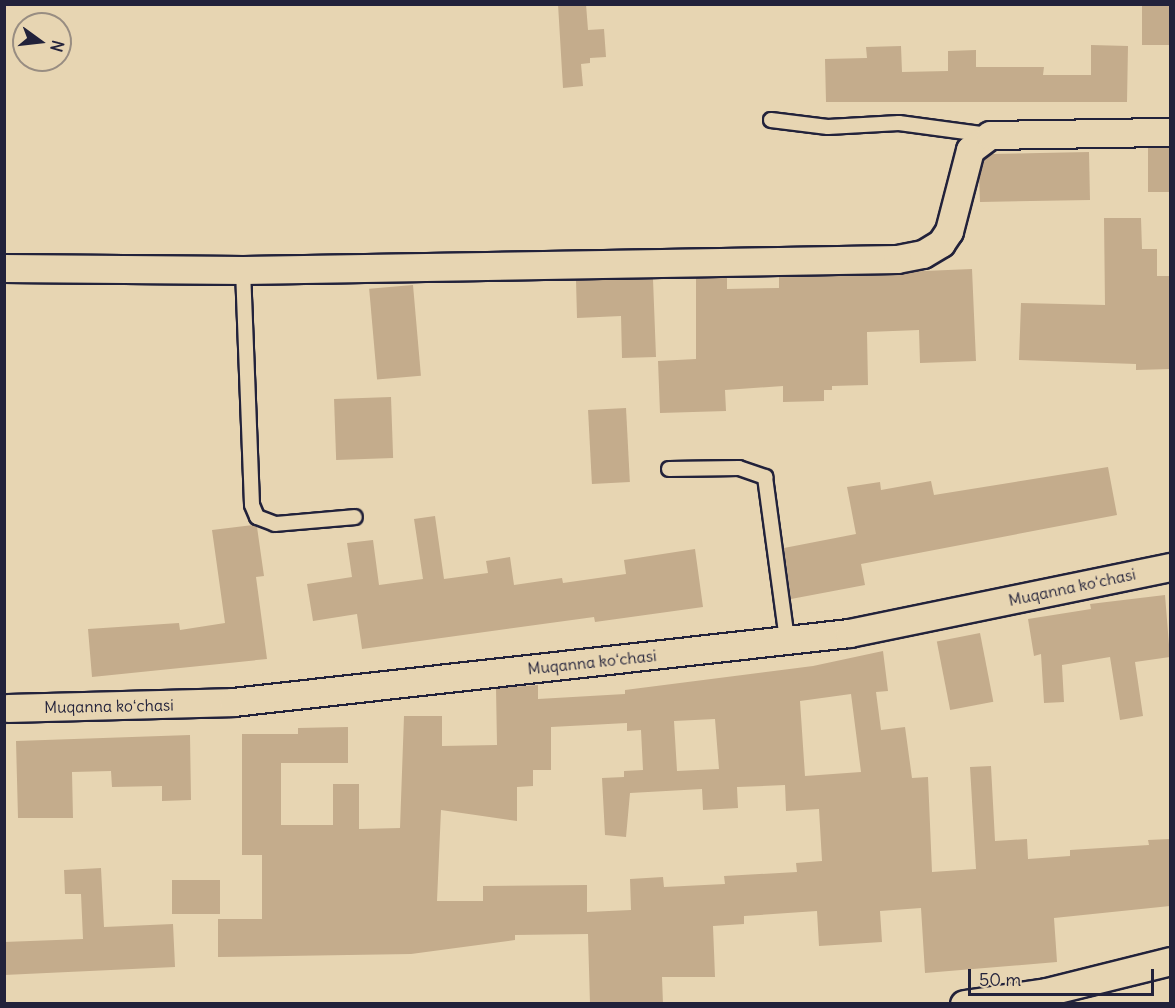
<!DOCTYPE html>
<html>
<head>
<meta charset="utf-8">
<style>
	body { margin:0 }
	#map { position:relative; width:1175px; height:1008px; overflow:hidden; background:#e7d5b2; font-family:Delius,sans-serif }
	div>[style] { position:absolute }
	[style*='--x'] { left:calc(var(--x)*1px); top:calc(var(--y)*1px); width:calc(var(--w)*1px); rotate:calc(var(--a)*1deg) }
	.building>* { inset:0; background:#c4ac8c; transform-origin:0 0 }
	.roads { filter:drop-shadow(2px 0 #22223b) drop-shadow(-2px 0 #22223b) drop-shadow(0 2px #22223b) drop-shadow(0 -2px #22223b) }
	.lane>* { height:14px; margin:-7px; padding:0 7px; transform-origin:7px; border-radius:7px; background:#e7d5b2 }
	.street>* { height:27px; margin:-13.5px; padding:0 13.5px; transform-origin:13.5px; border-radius:13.5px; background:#e7d5b2 }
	span { translate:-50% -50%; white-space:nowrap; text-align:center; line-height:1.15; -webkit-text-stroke:4.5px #e7d5b2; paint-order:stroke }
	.street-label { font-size:16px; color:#22223b }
	.frame { position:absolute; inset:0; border:6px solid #22223b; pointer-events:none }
	.north { position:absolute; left:12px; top:12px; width:60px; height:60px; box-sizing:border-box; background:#e7d5b2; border:2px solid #988d82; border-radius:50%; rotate:105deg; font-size:16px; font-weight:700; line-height:24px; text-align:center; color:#22223b }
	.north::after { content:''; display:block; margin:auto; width:21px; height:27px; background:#22223b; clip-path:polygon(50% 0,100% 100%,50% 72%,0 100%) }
	.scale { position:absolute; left:968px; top:969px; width:186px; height:27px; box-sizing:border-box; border:3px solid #22223b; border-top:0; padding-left:8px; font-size:18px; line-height:21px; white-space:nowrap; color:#22223b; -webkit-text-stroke:4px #e7d5b2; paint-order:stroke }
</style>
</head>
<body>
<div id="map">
	<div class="building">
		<div style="clip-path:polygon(558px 4px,586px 4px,588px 30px,604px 29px,606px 57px,590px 58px,590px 63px,581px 64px,583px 86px,563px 88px)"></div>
		<div style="left:1142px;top:4px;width:28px;height:41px"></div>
		<div style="clip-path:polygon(1091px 45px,1128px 46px,1127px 102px,826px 102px,825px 59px,867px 58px,866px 47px,901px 46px,902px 72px,948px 71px,948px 51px,976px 50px,976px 67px,1044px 67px,1043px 75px,1091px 75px)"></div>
		<div style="left:1148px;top:148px;width:22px;height:44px"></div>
		<div style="clip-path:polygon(1089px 152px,1090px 200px,980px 202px,979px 176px,984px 159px,992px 154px)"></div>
		<div style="clip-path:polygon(1104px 218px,1141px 218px,1142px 249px,1157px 249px,1157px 276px,1170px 276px,1170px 369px,1136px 370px,1136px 364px,1019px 360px,1021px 303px,1105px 305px)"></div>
		<div style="clip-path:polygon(972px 269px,976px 361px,920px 363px,919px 330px,867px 332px,868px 385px,832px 386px,832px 390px,824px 390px,824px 401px,783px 402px,783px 386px,725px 390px,726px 411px,660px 413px,658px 361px,696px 359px,696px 278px,727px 278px,727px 289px,779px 288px,779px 277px)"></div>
		<div style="clip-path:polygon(653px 279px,656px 357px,622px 358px,621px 316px,577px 318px,576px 280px)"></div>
		<div style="left:413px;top:285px;width:91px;height:44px;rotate:85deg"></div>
		<div style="left:391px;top:397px;width:61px;height:57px;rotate:88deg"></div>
		<div style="left:626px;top:408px;width:74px;height:38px;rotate:87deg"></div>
		<div style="clip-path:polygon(1108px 467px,1117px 515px,861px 564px,865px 585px,791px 599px,784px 548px,856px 534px,847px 487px,880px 482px,881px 490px,931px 481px,934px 495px)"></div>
		<div style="clip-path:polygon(435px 516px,444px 579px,488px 573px,486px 561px,510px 557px,514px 585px,562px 578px,563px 583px,626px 574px,624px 560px,695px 549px,703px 607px,595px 622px,594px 617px,362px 649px,357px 614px,313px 621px,307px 584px,352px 577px,347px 543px,373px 540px,379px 585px,423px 579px,414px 519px)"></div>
		<div style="clip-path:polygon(253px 525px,257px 527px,264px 576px,256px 577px,267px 659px,92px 677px,88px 629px,179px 623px,180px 630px,225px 623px,212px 530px)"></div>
		<div style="clip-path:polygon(1165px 595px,1170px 657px,1135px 662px,1143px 716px,1120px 720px,1110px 657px,1062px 665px,1064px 702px,1044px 703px,1041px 654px,1034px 656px,1028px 619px,1091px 609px,1090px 604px)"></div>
		<div style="left:980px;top:633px;width:70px;height:44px;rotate:79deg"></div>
		<div style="clip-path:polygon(evenodd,883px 651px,888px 691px,876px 692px,881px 730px,905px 727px,912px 778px,928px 777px,932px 872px,976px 869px,970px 767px,991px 766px,995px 841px,1027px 839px,1028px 859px,1070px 856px,1070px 850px,1149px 845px,1148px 840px,1170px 839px,1170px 906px,1054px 918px,1057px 962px,925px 973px,921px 908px,880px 911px,882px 942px,819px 946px,817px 911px,744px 916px,744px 924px,713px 926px,715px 977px,662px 977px,663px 1004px,590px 1004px,588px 934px,515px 935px,515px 940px,411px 954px,218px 957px,218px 919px,262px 919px,262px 855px,242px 855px,242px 734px,298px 734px,298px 728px,348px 727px,348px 763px,281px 763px,281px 825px,333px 825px,333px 784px,359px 784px,359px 829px,400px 828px,404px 716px,442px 716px,442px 746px,497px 745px,496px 688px,538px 685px,538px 699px,625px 694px,625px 690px,813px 666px,883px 651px,851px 694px,861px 772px,805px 776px,800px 701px,851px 694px,883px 651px,715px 719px,719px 769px,677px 771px,674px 721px,715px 719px,883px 651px,627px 723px,627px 731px,641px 730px,643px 770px,624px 771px,624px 777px,602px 778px,605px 835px,626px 837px,630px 793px,702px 789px,703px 810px,738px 808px,737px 787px,785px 785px,786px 811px,819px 809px,822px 861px,796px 863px,797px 872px,724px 876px,725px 884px,664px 887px,663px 877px,630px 879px,631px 910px,587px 912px,587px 885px,483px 886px,483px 901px,437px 901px,441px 810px,517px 821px,517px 787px,533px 786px,533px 770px,551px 770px,551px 727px,627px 723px)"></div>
		<div style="clip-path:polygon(190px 735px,191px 800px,162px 801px,162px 786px,112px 787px,111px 771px,72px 772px,73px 818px,18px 818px,16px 741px)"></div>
		<div style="clip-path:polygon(101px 868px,104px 927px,173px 924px,175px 967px,4px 975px,4px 942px,83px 939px,81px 894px,65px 894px,64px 870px)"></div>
		<div style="left:220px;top:880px;width:34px;height:48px;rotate:90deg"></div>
	</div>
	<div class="roads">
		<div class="lane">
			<div style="--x:771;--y:120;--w:57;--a:7"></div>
			<div style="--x:828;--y:127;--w:71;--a:-3.2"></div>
			<div style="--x:899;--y:123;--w:90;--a:7.7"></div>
			<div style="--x:243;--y:270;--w:235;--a:87.8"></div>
			<div style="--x:252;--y:505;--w:13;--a:67"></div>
			<div style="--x:257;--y:517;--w:19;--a:21"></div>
			<div style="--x:275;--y:524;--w:80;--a:-5"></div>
			<div style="--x:669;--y:469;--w:70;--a:-0.8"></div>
			<div style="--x:739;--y:468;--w:28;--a:19"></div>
			<div style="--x:765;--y:477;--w:164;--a:82.3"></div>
		</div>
		<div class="street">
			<div style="--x:4;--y:268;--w:239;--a:0.5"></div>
			<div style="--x:243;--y:270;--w:654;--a:-0.96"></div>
			<div style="--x:897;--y:259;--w:26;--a:-11"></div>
			<div style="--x:923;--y:254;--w:21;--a:-31"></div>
			<div style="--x:941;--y:243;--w:14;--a:-56"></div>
			<div style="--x:949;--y:231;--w:84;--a:-75.5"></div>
			<div style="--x:970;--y:150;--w:25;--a:-37"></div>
			<div style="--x:990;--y:135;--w:180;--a:-1"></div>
			<div style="--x:8;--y:708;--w:225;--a:-1.5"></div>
			<div style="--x:233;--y:702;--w:620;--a:-6.39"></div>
			<div style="--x:849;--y:633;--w:328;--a:-11.6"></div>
			<div style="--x:964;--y:1004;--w:83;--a:-8.3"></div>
			<div style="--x:1046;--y:992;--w:128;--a:-14"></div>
		</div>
	</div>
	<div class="street-label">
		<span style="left:1072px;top:587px;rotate:-12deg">Muqanna koʻchasi</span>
		<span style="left:592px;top:662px;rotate:-6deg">Muqanna koʻchasi</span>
		<span style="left:109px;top:706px;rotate:-1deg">Muqanna koʻchasi</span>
	</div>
	<div class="frame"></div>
	<div class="north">N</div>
	<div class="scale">50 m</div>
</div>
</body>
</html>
